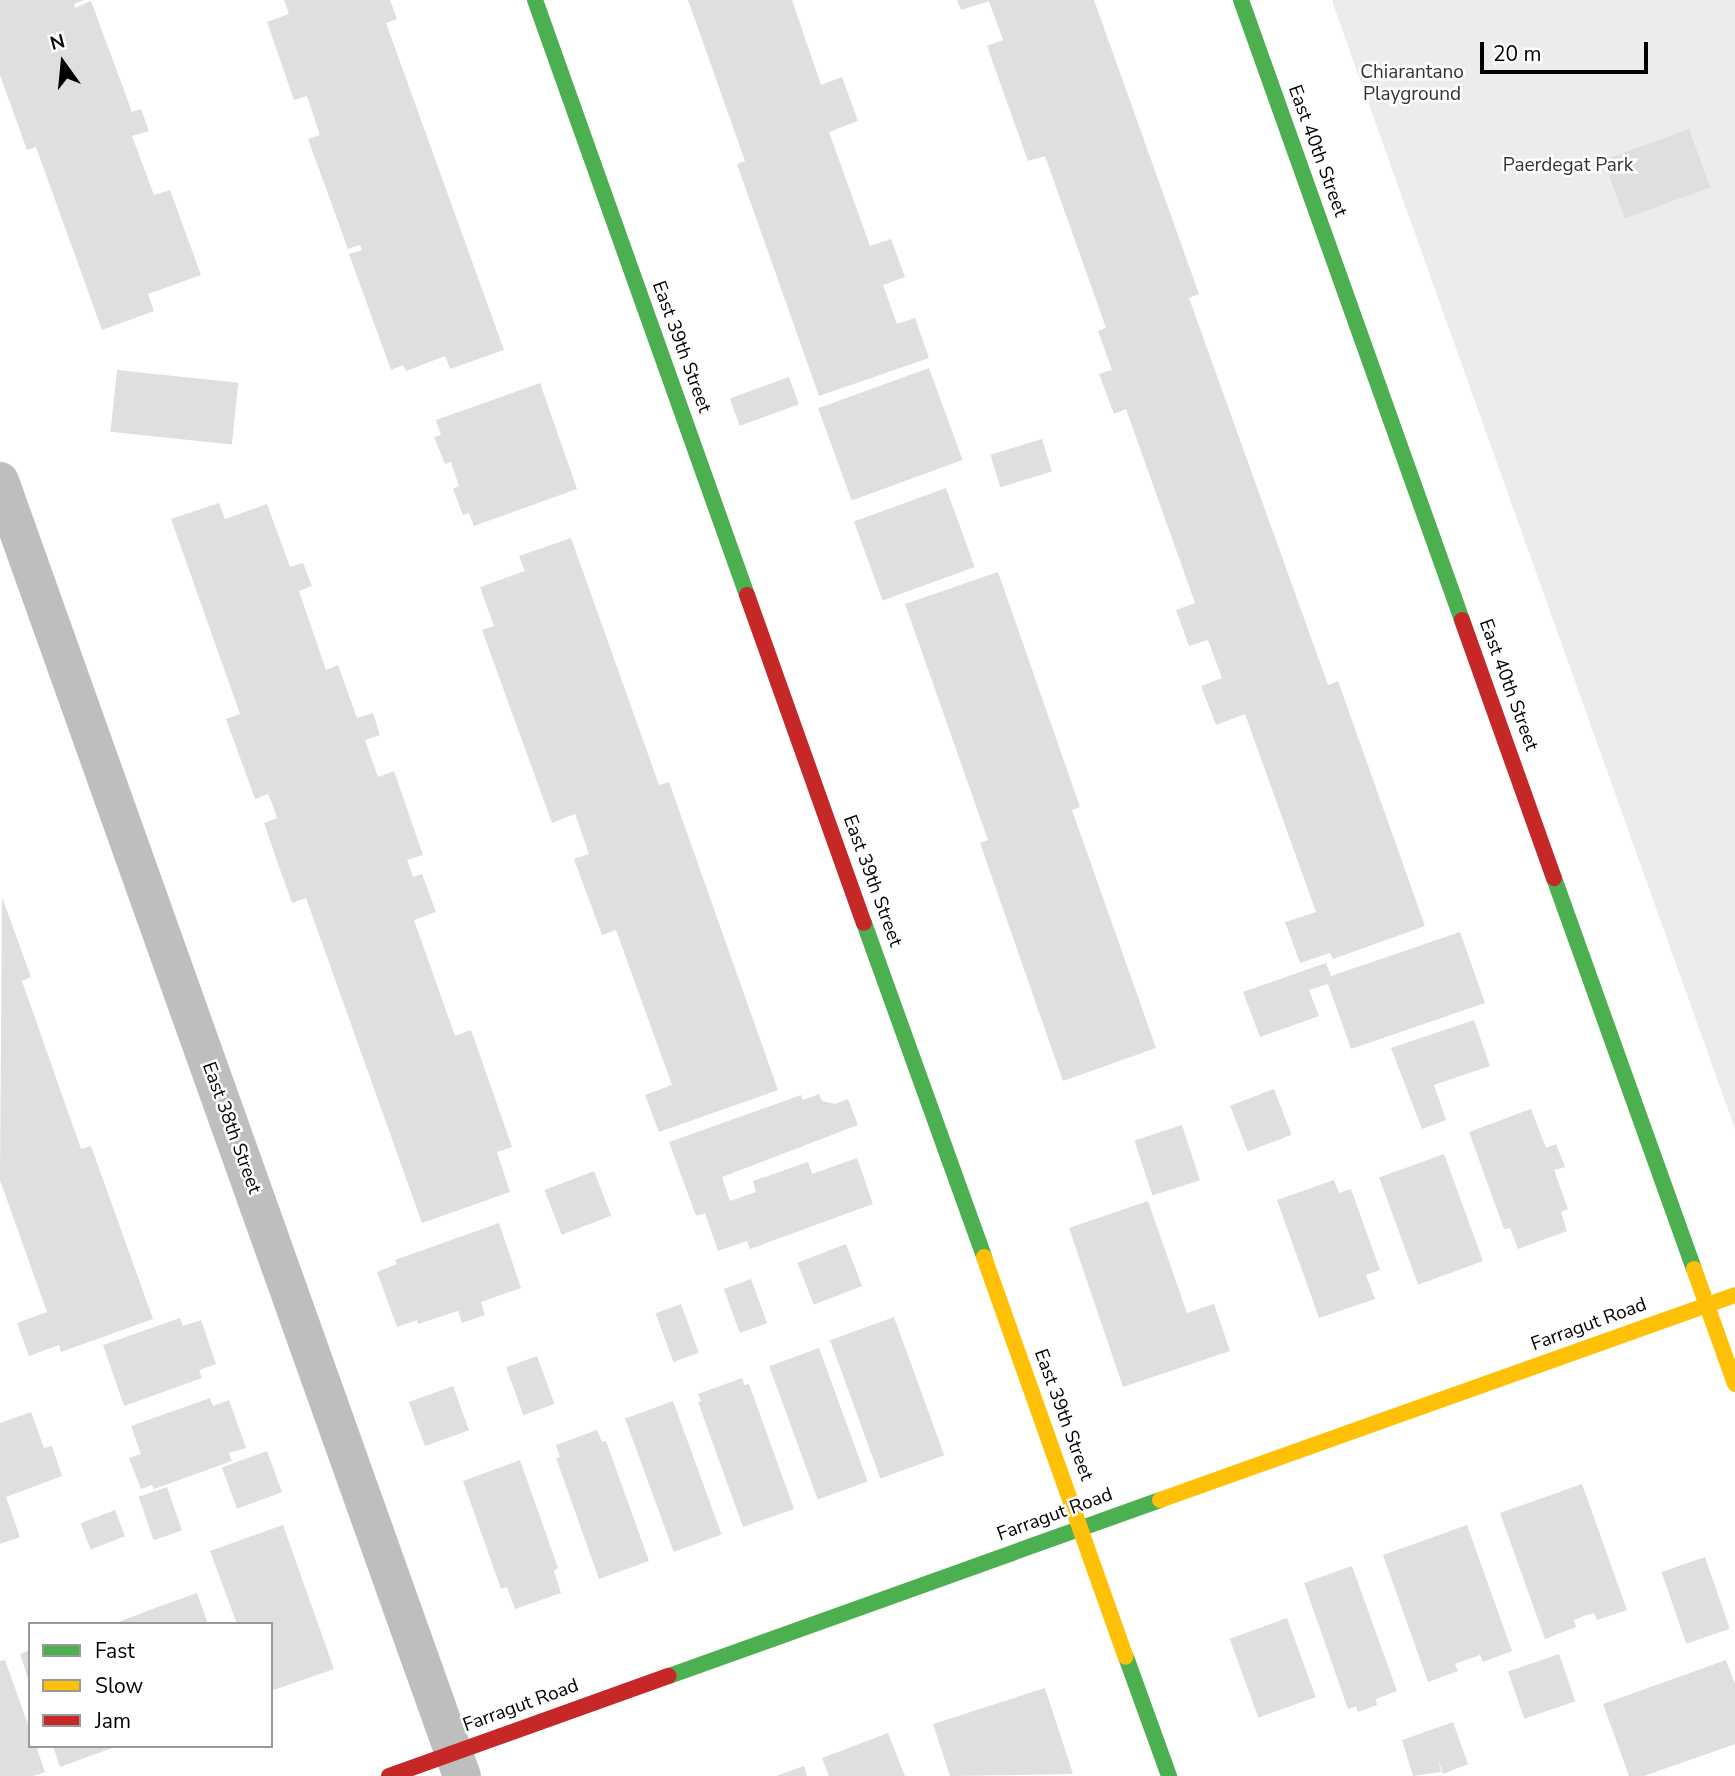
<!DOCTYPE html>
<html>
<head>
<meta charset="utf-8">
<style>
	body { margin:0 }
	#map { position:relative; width:1735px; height:1776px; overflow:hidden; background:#fff; font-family:"Nunito Sans",sans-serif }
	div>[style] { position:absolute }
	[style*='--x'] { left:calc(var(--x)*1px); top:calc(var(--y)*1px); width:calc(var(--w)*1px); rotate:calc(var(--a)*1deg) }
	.green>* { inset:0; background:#ececec }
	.building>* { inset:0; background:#dfdfdf; transform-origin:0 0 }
	.street>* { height:38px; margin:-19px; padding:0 19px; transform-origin:19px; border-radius:19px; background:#bebebe }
	.fast>* { height:16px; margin:-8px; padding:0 8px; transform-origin:8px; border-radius:8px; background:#4caf50 }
	.slow>* { height:16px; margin:-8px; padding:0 8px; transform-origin:8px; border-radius:8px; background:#ffc107 }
	.jam>* { height:16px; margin:-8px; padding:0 8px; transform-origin:8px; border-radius:8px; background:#c62828 }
	span { translate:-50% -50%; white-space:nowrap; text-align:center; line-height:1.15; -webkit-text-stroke:5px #fff; paint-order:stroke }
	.park-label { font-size:19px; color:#333 }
	.street-label { font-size:19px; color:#000 }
	.legend { position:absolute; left:28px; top:1622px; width:245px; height:126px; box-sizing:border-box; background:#fff; border:2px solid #999; margin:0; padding:9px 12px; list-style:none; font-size:21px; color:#000 }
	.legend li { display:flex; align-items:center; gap:14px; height:35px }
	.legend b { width:35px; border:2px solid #999 }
	.north { position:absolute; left:28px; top:28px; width:70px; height:70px; -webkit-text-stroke:5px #fff; paint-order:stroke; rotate:345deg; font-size:19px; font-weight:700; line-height:28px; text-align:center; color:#000 }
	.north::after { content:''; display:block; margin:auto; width:24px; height:32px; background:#000; clip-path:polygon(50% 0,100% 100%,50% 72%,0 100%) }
	.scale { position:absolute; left:1480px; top:42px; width:168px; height:32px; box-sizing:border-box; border:4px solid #000; border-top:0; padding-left:9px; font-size:21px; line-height:24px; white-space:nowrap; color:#000; -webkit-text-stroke:5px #fff; paint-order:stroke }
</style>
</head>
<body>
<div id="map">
	<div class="green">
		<div style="clip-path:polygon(1333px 0,1735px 0,1735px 1129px,1333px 4px)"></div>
	</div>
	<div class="building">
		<div style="clip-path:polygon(0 0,84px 0,74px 4px,75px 8px,91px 1px,132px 112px,141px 109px,149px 131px,132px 136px,154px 195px,170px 190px,201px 275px,148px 294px,154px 311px,102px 330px,36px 147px,27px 150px,0 75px)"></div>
		<div style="clip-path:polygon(284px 0,390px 0,397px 19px,386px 23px,504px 350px,450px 369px,445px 356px,406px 371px,403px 365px,391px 370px,349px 254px,362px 250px,360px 245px,348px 249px,308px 139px,320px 135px,307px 96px,294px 100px,267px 22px,289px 14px)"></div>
		<div style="clip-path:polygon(688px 0,792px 0,821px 85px,842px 77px,858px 121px,829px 132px,870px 246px,891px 239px,905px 277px,883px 285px,897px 324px,915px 318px,929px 358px,819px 396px,737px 164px,745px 161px)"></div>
		<div style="clip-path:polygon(957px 0,1094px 0,1199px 294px,1189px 298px,1245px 454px,1328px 685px,1338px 681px,1425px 926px,1333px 959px,1330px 953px,1300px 963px,1285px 922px,1316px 912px,1301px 870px,1245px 714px,1216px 725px,1201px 686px,1222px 678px,1208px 640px,1189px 646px,1176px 610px,1195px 603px,1126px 409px,1114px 414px,1099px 374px,1112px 370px,1098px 331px,1106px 328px,1045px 156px,1028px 161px,987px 46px,1003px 40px,989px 1px,961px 10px)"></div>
		<div style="left:1689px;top:129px;width:62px;height:91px;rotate:70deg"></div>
		<div style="left:929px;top:368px;width:98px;height:118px;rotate:70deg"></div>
		<div style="left:117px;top:370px;width:122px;height:62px;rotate:6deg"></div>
		<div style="left:789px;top:377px;width:29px;height:63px;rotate:70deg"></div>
		<div style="clip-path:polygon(540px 383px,577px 489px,474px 526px,469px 513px,463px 515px,453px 489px,459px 486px,451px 462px,445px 464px,434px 437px,441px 435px,436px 420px)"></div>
		<div style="left:1042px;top:439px;width:34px;height:54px;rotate:73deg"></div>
		<div style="left:946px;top:488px;width:84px;height:98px;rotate:70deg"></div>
		<div style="clip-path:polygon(219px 503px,225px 519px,267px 504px,290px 567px,303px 563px,312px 586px,299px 591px,326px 670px,338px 665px,357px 718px,373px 713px,380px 735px,365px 740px,378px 777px,394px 771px,423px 855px,407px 860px,413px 877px,422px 874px,436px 912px,414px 920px,455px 1036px,471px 1030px,512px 1147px,497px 1152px,510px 1192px,422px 1223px,306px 898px,292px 903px,278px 864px,264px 823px,277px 818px,273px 806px,268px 794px,255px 799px,226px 719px,240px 714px,171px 519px)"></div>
		<div style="clip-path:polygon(571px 538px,659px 785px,669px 782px,778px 1090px,659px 1132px,645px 1095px,672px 1085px,616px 930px,602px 935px,574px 859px,589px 854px,575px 814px,552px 823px,482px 630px,494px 626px,480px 587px,525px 571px,519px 556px)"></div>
		<div style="clip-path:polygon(998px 572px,1080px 807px,1072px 810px,1156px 1048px,1063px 1081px,980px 843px,988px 840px,905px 604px)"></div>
		<div style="clip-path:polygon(2px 897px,31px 977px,22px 981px,81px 1149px,91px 1146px,153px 1319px,61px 1352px,59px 1345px,29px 1356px,17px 1323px,47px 1312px,0 1180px)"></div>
		<div style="clip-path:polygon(1460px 932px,1485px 1003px,1351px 1049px,1328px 984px,1309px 990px,1319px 1016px,1260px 1037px,1243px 992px,1326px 963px,1331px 976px)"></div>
		<div style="clip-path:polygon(1474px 1020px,1490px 1066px,1434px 1085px,1446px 1120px,1422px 1129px,1391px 1048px)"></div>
		<div style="left:1274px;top:1089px;width:49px;height:47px;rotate:69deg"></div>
		<div style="clip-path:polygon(819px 1094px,822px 1101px,835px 1104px,848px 1099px,858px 1125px,722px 1177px,730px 1201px,756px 1192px,753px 1181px,808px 1162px,812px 1174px,857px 1158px,873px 1204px,750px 1249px,747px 1241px,718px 1251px,705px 1213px,696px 1216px,669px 1142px,801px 1095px,803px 1100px)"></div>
		<div style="clip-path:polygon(1531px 1109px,1546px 1148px,1556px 1144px,1565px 1167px,1554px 1170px,1568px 1209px,1561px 1212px,1567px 1231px,1518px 1249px,1510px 1228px,1504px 1229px,1469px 1132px)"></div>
		<div style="left:1182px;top:1125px;width:58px;height:50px;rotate:72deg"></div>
		<div style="left:1444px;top:1154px;width:114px;height:69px;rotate:70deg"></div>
		<div style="left:594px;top:1171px;width:48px;height:53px;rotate:69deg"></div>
		<div style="clip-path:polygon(1334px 1180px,1339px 1193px,1351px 1189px,1380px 1270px,1366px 1275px,1375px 1299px,1319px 1318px,1277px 1200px)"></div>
		<div style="clip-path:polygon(1148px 1201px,1187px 1313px,1214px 1304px,1230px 1351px,1123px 1387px,1069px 1228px)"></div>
		<div style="clip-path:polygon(499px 1223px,521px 1288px,481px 1302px,485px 1315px,462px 1323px,458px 1311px,418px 1324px,417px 1320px,397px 1327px,377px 1272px,397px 1264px,395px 1260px)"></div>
		<div style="left:846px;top:1244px;width:45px;height:52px;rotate:69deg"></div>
		<div style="left:751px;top:1279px;width:47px;height:29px;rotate:70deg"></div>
		<div style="left:681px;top:1304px;width:52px;height:27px;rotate:70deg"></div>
		<div style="left:894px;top:1317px;width:147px;height:68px;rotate:70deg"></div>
		<div style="clip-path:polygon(180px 1318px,183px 1326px,201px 1320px,216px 1364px,199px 1370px,202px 1378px,124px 1406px,103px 1345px)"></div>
		<div style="left:819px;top:1348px;width:142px;height:53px;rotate:70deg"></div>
		<div style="left:537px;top:1356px;width:51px;height:33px;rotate:70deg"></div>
		<div style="clip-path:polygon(742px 1378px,744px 1385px,749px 1384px,794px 1509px,743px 1527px,698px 1402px,701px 1401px,698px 1394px)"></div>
		<div style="left:453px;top:1386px;width:47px;height:47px;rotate:70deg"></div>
		<div style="clip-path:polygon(210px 1398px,213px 1406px,229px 1400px,246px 1448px,229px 1453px,232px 1461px,154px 1489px,152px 1485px,141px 1489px,129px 1458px,141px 1454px,131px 1426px)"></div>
		<div style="left:673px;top:1401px;width:142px;height:51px;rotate:70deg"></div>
		<div style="clip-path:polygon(31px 1412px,44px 1448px,52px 1446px,62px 1476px,6px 1497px,20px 1537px,0 1544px,0 1423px)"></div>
		<div style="clip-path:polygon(597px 1430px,602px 1442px,606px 1441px,649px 1561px,599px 1579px,556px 1458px,560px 1457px,556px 1445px)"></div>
		<div style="left:267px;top:1451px;width:44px;height:48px;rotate:70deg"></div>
		<div style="clip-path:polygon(520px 1460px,558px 1568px,554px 1571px,561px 1593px,515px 1609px,507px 1587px,501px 1589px,463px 1481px)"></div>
		<div style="clip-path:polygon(1582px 1484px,1627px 1610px,1597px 1620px,1594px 1613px,1584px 1616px,1574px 1620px,1576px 1627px,1545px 1639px,1500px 1513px)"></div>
		<div style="left:167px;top:1487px;width:46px;height:30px;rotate:71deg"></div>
		<div style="left:115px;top:1510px;width:28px;height:37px;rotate:69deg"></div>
		<div style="clip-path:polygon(283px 1525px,334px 1669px,271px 1691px,271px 1624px,237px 1624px,210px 1551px)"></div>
		<div style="clip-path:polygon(1467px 1525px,1512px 1651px,1483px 1662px,1480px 1655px,1455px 1664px,1458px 1671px,1428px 1682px,1383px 1555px)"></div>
		<div style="left:1705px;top:1557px;width:76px;height:46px;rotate:71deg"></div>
		<div style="clip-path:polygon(1352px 1566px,1397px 1691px,1376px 1699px,1377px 1705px,1358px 1712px,1356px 1706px,1348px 1709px,1304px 1583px)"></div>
		<div style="clip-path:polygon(197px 1593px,208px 1624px,113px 1624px,155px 1608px)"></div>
		<div style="left:1287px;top:1618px;width:84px;height:61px;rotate:70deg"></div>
		<div style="clip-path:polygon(30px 1650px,30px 1681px,29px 1681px,20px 1654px)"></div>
		<div style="left:1559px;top:1654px;width:50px;height:54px;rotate:71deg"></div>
		<div style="clip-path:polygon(5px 1660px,30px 1730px,30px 1746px,36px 1746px,45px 1772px,33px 1776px,0 1776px,0 1661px)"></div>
		<div style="clip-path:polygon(1726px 1660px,1735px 1684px,1735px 1744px,1644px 1776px,1629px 1776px,1603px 1704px)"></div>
		<div style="clip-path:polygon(1045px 1688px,1073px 1774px,950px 1776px,933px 1724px)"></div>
		<div style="clip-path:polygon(1453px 1722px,1468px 1764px,1443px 1774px,1438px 1759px,1441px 1772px,1413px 1776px,1402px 1740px)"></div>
		<div style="clip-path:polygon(888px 1733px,905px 1776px,829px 1776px,822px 1758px)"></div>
		<div style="clip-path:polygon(53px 1746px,115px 1746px,115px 1747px,60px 1767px)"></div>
		<div style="clip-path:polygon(804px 1766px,807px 1776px,776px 1776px)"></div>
	</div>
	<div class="street">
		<div style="--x:0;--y:481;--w:1375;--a:70.37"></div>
	</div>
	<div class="fast">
		<div style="--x:535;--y:0;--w:632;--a:70.39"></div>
		<div style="--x:1241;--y:0;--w:658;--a:70.38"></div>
		<div style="--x:1554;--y:878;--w:415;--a:70.3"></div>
		<div style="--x:864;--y:923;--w:355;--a:70.2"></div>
		<div style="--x:1126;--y:1657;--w:127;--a:70.1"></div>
		<div style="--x:669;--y:1676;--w:522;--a:-19.72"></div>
	</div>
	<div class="slow">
		<div style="--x:984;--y:1257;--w:424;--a:70.5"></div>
		<div style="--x:1694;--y:1269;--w:122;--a:70.4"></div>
		<div style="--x:1160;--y:1500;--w:610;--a:-19.62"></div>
	</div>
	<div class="jam">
		<div style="--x:747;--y:595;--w:348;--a:70.4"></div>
		<div style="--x:1462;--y:620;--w:274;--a:70.4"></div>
		<div style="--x:389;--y:1776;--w:297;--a:-19.7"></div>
	</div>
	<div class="park-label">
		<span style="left:1412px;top:84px">Chiarantano<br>Playground</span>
		<span style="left:1568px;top:166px">Paerdegat Park</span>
	</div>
	<div class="street-label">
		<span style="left:1317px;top:151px;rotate:70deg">East 40th Street</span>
		<span style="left:681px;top:347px;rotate:70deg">East 39th Street</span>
		<span style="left:1508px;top:685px;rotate:70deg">East 40th Street</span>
		<span style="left:872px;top:881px;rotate:70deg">East 39th Street</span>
		<span style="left:231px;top:1128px;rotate:70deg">East 38th Street</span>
		<span style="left:1589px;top:1325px;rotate:-20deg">Farragut Road</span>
		<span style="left:1063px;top:1415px;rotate:70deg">East 39th Street</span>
		<span style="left:1055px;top:1515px;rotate:-20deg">Farragut Road</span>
		<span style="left:521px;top:1706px;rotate:-20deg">Farragut Road</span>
	</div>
	<ul class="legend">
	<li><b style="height:9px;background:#4caf50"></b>Fast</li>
	<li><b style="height:9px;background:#ffc107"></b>Slow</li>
	<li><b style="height:9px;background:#c62828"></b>Jam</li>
	</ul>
	<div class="north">N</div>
	<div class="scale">20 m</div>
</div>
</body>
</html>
